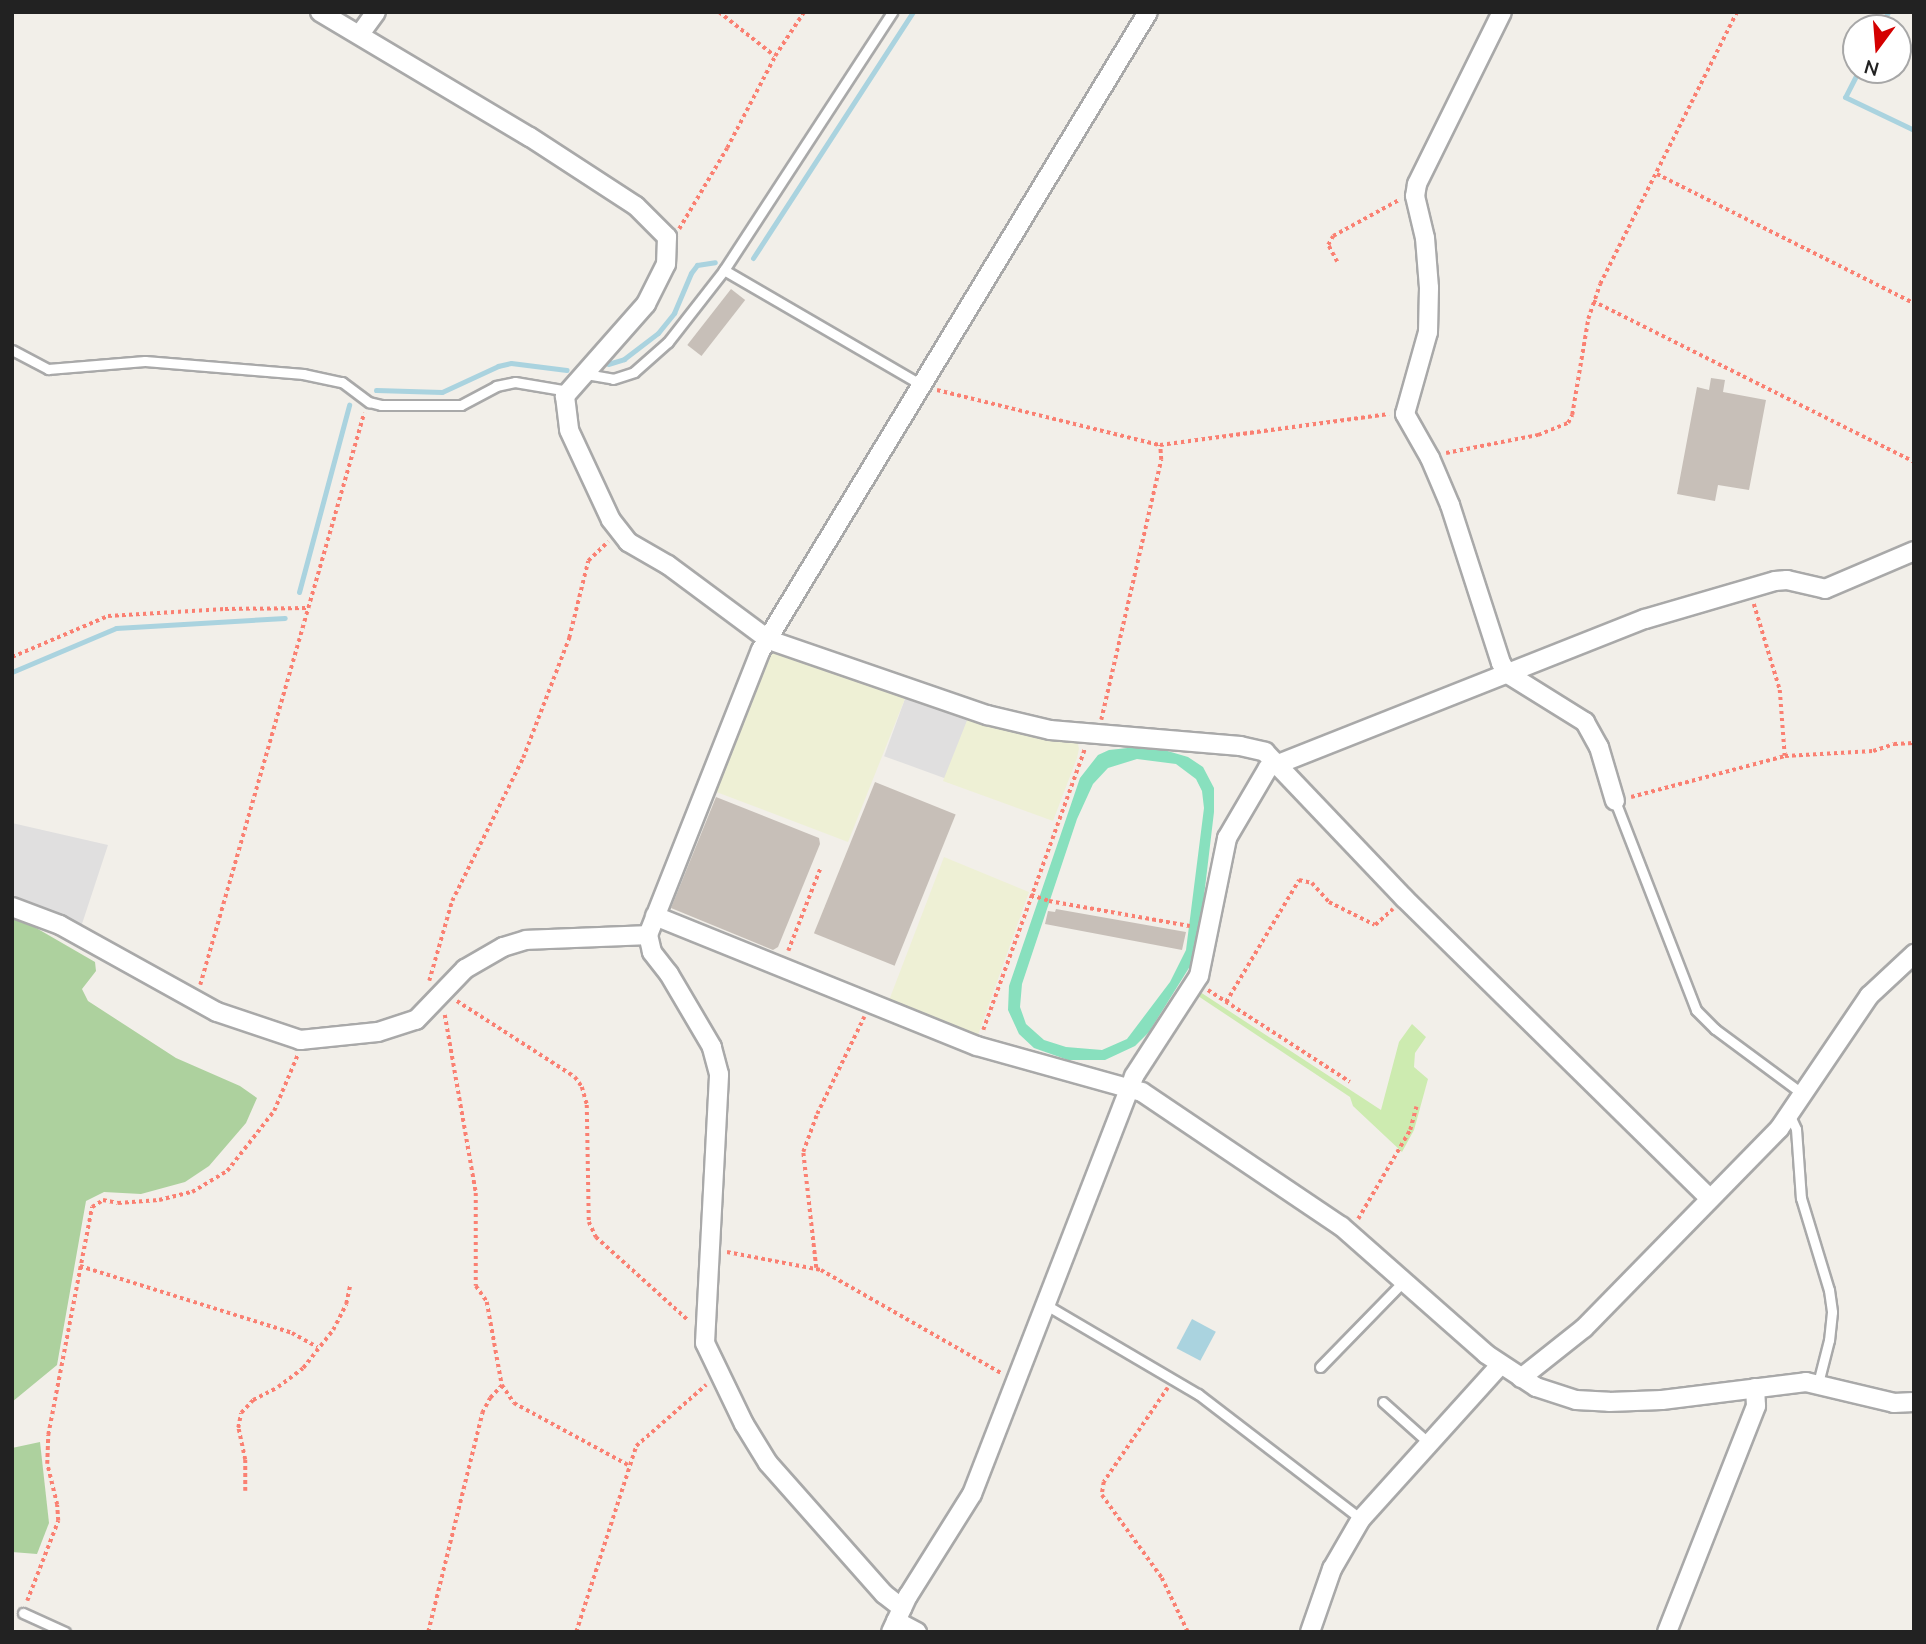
<!DOCTYPE html>
<html>
<head>
<meta charset="utf-8">
<style>
	body { margin:0 }
	#map { position:relative; width:1926px; height:1644px; overflow:hidden; background:#f2efe9; font-family:"Nunito Sans",sans-serif }
	div>[style] { position:absolute }
	[style*='--x'] { left:calc(var(--x)*1px); top:calc(var(--y)*1px); width:calc(var(--w)*1px); rotate:calc(var(--a)*1deg) }
	.residential>* { inset:0; background:#e0dfdf; transform-origin:0 0 }
	.farmland>* { inset:0; background:#eef0d5 }
	.grass>* { inset:0; background:#cdebb0 }
	.forest>* { inset:0; background:#add19e }
	.pitch>* { inset:0; background:#88e0be }
	.water>* { inset:0; background:#aad3df; transform-origin:0 0 }
	.stream>* { height:5px; margin:-2.5px; padding:0 2.5px; transform-origin:2.5px; border-radius:2.5px; background:#aad3df }
	.building>* { inset:0; background:#c7bfb8; transform-origin:0 0 }
	.path>* { height:3.5px; margin-top:-1.75px; transform-origin:0; background:repeating-linear-gradient(90deg,#fa8072 0 3.5px,transparent 0 7px) }
	.roads { filter:drop-shadow(2px 0 #a9a9a9) drop-shadow(-2px 0 #a9a9a9) drop-shadow(0 2px #a9a9a9) drop-shadow(0 -2px #a9a9a9) }
	.service>* { height:9px; margin:-4.5px; padding:0 4.5px; transform-origin:4.5px; border-radius:4.5px; background:#fff }
	.minor>* { height:18px; margin:-9px; padding:0 9px; transform-origin:9px; border-radius:9px; background:#fff }
	span { translate:-50% -50%; white-space:nowrap; text-align:center; line-height:1.15; -webkit-text-stroke:6px #fff; paint-order:stroke }
	.frame { position:absolute; inset:0; border:14px solid #222; pointer-events:none }
	.north { position:absolute; left:1842px; top:14px; width:70px; height:70px; box-sizing:border-box; background:#fff; border:2px solid #a7a7a7; border-radius:50%; rotate:196deg; font-size:19px; font-weight:700; line-height:28px; text-align:center; color:#222 }
	.north::after { content:''; display:block; margin:auto; width:24px; height:32px; background:#d40000; clip-path:polygon(50% 0,100% 100%,50% 72%,0 100%) }
</style>
</head>
<body>
<div id="map">
	<div class="residential">
		<div style="left:906px;top:696px;width:66px;height:64px;rotate:20deg"></div>
		<div style="clip-path:polygon(12px 823px,108px 845px,81px 927px,37px 907px,12px 900px)"></div>
	</div>
	<div class="farmland">
		<div style="clip-path:polygon(777px 649px,906px 696px,848px 842px,711px 790px,763px 659px,771px 651px)"></div>
		<div style="clip-path:polygon(968px 718px,1024px 733px,1077px 739px,1079px 749px,1077px 758px,1053px 821px,943px 781px)"></div>
		<div style="clip-path:polygon(944px 857px,1029px 892px,978px 1035px,974px 1038px,888px 1003px)"></div>
	</div>
	<div class="grass">
		<div style="clip-path:polygon(1197px 990px,1381px 1110px,1399px 1042px,1412px 1024px,1426px 1037px,1415px 1053px,1414px 1067px,1428px 1079px,1414px 1130px,1402px 1152px,1353px 1106px,1350px 1097px,1195px 994px)"></div>
	</div>
	<div class="forest">
		<div style="clip-path:polygon(12px 914px,95px 962px,96px 971px,82px 989px,88px 1001px,176px 1058px,240px 1086px,257px 1098px,246px 1123px,209px 1166px,185px 1182px,141px 1194px,104px 1192px,86px 1201px,57px 1365px,12px 1402px)"></div>
		<div style="clip-path:polygon(40px 1442px,49px 1523px,37px 1554px,12px 1552px,12px 1448px)"></div>
	</div>
	<div class="pitch">
		<div style="clip-path:polygon(evenodd,1137px 747px,1164px 750px,1188px 757px,1203px 767px,1214px 788px,1214px 812px,1197px 955px,1149px 1032px,1135px 1046px,1105px 1060px,1068px 1060px,1034px 1048px,1019px 1034px,1008px 1010px,1009px 986px,1080px 778px,1098px 755px,1109px 750px,1137px 747px,1137px 759px,1176px 764px,1196px 779px,1202px 791px,1204px 808px,1186px 950px,1170px 982px,1127px 1039px,1102px 1050px,1066px 1047px,1044px 1040px,1026px 1024px,1020px 1007px,1022px 984px,1077px 819px,1093px 784px,1108px 768px,1137px 759px)"></div>
	</div>
	<div class="water">
		<div style="left:1192px;top:1319px;width:27px;height:33px;rotate:28deg"></div>
	</div>
	<div class="stream">
		<div style="--x:1880;--y:28;--w:18;--a:-63"></div>
		<div style="--x:1859;--y:70;--w:30;--a:117"></div>
		<div style="--x:1845;--y:97;--w:76;--a:25.6"></div>
		<div style="--x:753;--y:258;--w:293;--a:-57"></div>
		<div style="--x:608;--y:364;--w:17;--a:-17"></div>
		<div style="--x:624;--y:359;--w:43;--a:-37.4"></div>
		<div style="--x:658;--y:333;--w:26;--a:-51"></div>
		<div style="--x:674;--y:313;--w:43;--a:-67"></div>
		<div style="--x:691;--y:273;--w:10;--a:-53"></div>
		<div style="--x:697;--y:265;--w:18;--a:-9"></div>
		<div style="--x:376;--y:390;--w:66;--a:1.7"></div>
		<div style="--x:442;--y:392;--w:62;--a:-24.9"></div>
		<div style="--x:498;--y:366;--w:13;--a:-13"></div>
		<div style="--x:511;--y:363;--w:56;--a:7.1"></div>
		<div style="--x:299;--y:592;--w:194;--a:-75"></div>
		<div style="--x:12;--y:672;--w:113;--a:-22.9"></div>
		<div style="--x:116;--y:628;--w:169;--a:-3.4"></div>
	</div>
	<div class="building">
		<div style="left:731px;top:289px;width:18px;height:71px;rotate:38deg"></div>
		<div style="clip-path:polygon(1711px 378px,1725px 380px,1723px 392px,1766px 400px,1749px 490px,1718px 485px,1715px 501px,1677px 494px,1697px 387px,1709px 390px)"></div>
		<div style="left:875px;top:782px;width:87px;height:163px;rotate:22deg"></div>
		<div style="clip-path:polygon(716px 797px,819px 838px,820px 844px,778px 947px,773px 950px,671px 908px)"></div>
		<div style="clip-path:polygon(1056px 909px,1186px 932px,1182px 950px,1045px 924px,1048px 911px,1055px 912px)"></div>
	</div>
	<div class="path">
		<div style="--x:719;--y:12;--w:71;--a:38.2"></div>
		<div style="--x:1657;--y:174;--w:288;--a:26.7"></div>
		<div style="--x:679;--y:229;--w:94;--a:-59.3"></div>
		<div style="--x:727;--y:148;--w:104;--a:-62.4"></div>
		<div style="--x:775;--y:56;--w:53;--a:-56.6"></div>
		<div style="--x:1337;--y:262;--w:19;--a:-118"></div>
		<div style="--x:1328;--y:245;--w:10;--a:-61"></div>
		<div style="--x:1333;--y:236;--w:75;--a:-28.6"></div>
		<div style="--x:1593;--y:301;--w:359;--a:26.6"></div>
		<div style="--x:937;--y:390;--w:230;--a:13.9"></div>
		<div style="--x:1160;--y:445;--w:231;--a:-7.7"></div>
		<div style="--x:1446;--y:453;--w:94;--a:-11.1"></div>
		<div style="--x:1538;--y:435;--w:32;--a:-22"></div>
		<div style="--x:1568;--y:423;--w:9;--a:-63"></div>
		<div style="--x:1572;--y:415;--w:97;--a:-80.5"></div>
		<div style="--x:1588;--y:319;--w:37;--a:-71"></div>
		<div style="--x:1600;--y:284;--w:305;--a:-63.3"></div>
		<div style="--x:1754;--y:604;--w:90;--a:73.2"></div>
		<div style="--x:1780;--y:690;--w:66;--a:85.7"></div>
		<div style="--x:12;--y:657;--w:104;--a:-23.1"></div>
		<div style="--x:108;--y:616;--w:117;--a:-3.4"></div>
		<div style="--x:225;--y:609;--w:81;--a:-0.7"></div>
		<div style="--x:1101;--y:720;--w:267;--a:-77"></div>
		<div style="--x:1161;--y:460;--w:15;--a:-94"></div>
		<div style="--x:1631;--y:797;--w:159;--a:-14.9"></div>
		<div style="--x:1785;--y:756;--w:88;--a:-3.3"></div>
		<div style="--x:1873;--y:751;--w:22;--a:-18"></div>
		<div style="--x:1894;--y:744;--w:20;--a:-3"></div>
		<div style="--x:1031;--y:895;--w:19;--a:18"></div>
		<div style="--x:1049;--y:901;--w:143;--a:10.1"></div>
		<div style="--x:788;--y:951;--w:88;--a:-68.7"></div>
		<div style="--x:429;--y:981;--w:83;--a:-74"></div>
		<div style="--x:452;--y:901;--w:160;--a:-63.6"></div>
		<div style="--x:523;--y:758;--w:129;--a:-69"></div>
		<div style="--x:569;--y:638;--w:79;--a:-76.1"></div>
		<div style="--x:588;--y:561;--w:28;--a:-44"></div>
		<div style="--x:200;--y:985;--w:595;--a:-74"></div>
		<div style="--x:1208;--y:990;--w:169;--a:32.9"></div>
		<div style="--x:457;--y:1001;--w:140;--a:32.8"></div>
		<div style="--x:575;--y:1077;--w:12;--a:55"></div>
		<div style="--x:582;--y:1087;--w:19;--a:74"></div>
		<div style="--x:587;--y:1105;--w:117;--a:89"></div>
		<div style="--x:589;--y:1222;--w:17;--a:65"></div>
		<div style="--x:596;--y:1237;--w:125;--a:42.1"></div>
		<div style="--x:1226;--y:1002;--w:142;--a:-59.1"></div>
		<div style="--x:1299;--y:880;--w:13;--a:13"></div>
		<div style="--x:1312;--y:883;--w:25;--a:48"></div>
		<div style="--x:1329;--y:902;--w:51;--a:26.6"></div>
		<div style="--x:1375;--y:925;--w:24;--a:-42"></div>
		<div style="--x:445;--y:1015;--w:181;--a:80.1"></div>
		<div style="--x:476;--y:1193;--w:93;--a:90"></div>
		<div style="--x:476;--y:1286;--w:19;--a:55"></div>
		<div style="--x:487;--y:1302;--w:84;--a:79.8"></div>
		<div style="--x:502;--y:1385;--w:22;--a:56"></div>
		<div style="--x:514;--y:1403;--w:130;--a:28.5"></div>
		<div style="--x:983;--y:1030;--w:300;--a:-70.1"></div>
		<div style="--x:1358;--y:1219;--w:103;--a:-59.7"></div>
		<div style="--x:1410;--y:1130;--w:24;--a:-75"></div>
		<div style="--x:727;--y:1252;--w:96;--a:10.8"></div>
		<div style="--x:821;--y:1270;--w:207;--a:29.8"></div>
		<div style="--x:80;--y:1266;--w:222;--a:17.5"></div>
		<div style="--x:292;--y:1333;--w:29;--a:29"></div>
		<div style="--x:816;--y:1268;--w:117;--a:-96.4"></div>
		<div style="--x:803;--y:1152;--w:40;--a:-69.8"></div>
		<div style="--x:817;--y:1114;--w:108;--a:-64.1"></div>
		<div style="--x:1168;--y:1388;--w:114;--a:124.2"></div>
		<div style="--x:1104;--y:1482;--w:13;--a:99"></div>
		<div style="--x:1102;--y:1495;--w:102;--a:54.1"></div>
		<div style="--x:1162;--y:1578;--w:60;--a:64.3"></div>
		<div style="--x:245;--y:1491;--w:31;--a:-90"></div>
		<div style="--x:245;--y:1460;--w:33;--a:-102"></div>
		<div style="--x:238;--y:1428;--w:15;--a:-79"></div>
		<div style="--x:241;--y:1413;--w:18;--a:-47"></div>
		<div style="--x:253;--y:1400;--w:28;--a:-27"></div>
		<div style="--x:278;--y:1387;--w:31;--a:-37"></div>
		<div style="--x:303;--y:1368;--w:48;--a:-51.7"></div>
		<div style="--x:333;--y:1330;--w:29;--a:-63"></div>
		<div style="--x:346;--y:1304;--w:19;--a:-78"></div>
		<div style="--x:27;--y:1601;--w:86;--a:-68.8"></div>
		<div style="--x:58;--y:1521;--w:16;--a:-94"></div>
		<div style="--x:57;--y:1505;--w:42;--a:-103.7"></div>
		<div style="--x:47;--y:1464;--w:29;--a:-88"></div>
		<div style="--x:48;--y:1435;--w:232;--a:-79.1"></div>
		<div style="--x:92;--y:1207;--w:13;--a:-32"></div>
		<div style="--x:103;--y:1200;--w:15;--a:11"></div>
		<div style="--x:118;--y:1203;--w:41;--a:-4.2"></div>
		<div style="--x:159;--y:1200;--w:34;--a:-14"></div>
		<div style="--x:192;--y:1192;--w:41;--a:-31"></div>
		<div style="--x:227;--y:1171;--w:76;--a:-51.9"></div>
		<div style="--x:274;--y:1111;--w:62;--a:-67.2"></div>
		<div style="--x:428;--y:1632;--w:226;--a:-76.1"></div>
		<div style="--x:482;--y:1413;--w:17;--a:-62"></div>
		<div style="--x:490;--y:1398;--w:18;--a:-47"></div>
		<div style="--x:576;--y:1632;--w:195;--a:-72.1"></div>
		<div style="--x:636;--y:1446;--w:93;--a:-41.1"></div>
	</div>
	<div class="roads">
		<div class="service">
			<div style="--x:724;--y:270;--w:230;--a:30.2"></div>
			<div style="--x:12;--y:350;--w:41;--a:27.8"></div>
			<div style="--x:48;--y:369;--w:97;--a:-4.7"></div>
			<div style="--x:145;--y:361;--w:159;--a:4.7"></div>
			<div style="--x:303;--y:374;--w:40;--a:12"></div>
			<div style="--x:342;--y:382;--w:34;--a:37"></div>
			<div style="--x:369;--y:402;--w:12;--a:14"></div>
			<div style="--x:381;--y:405;--w:80;--a:0"></div>
			<div style="--x:461;--y:405;--w:40;--a:-28"></div>
			<div style="--x:496;--y:386;--w:19;--a:-12"></div>
			<div style="--x:515;--y:382;--w:54;--a:9.6"></div>
			<div style="--x:586;--y:374;--w:27;--a:10"></div>
			<div style="--x:613;--y:379;--w:22;--a:-18"></div>
			<div style="--x:634;--y:372;--w:45;--a:-41.4"></div>
			<div style="--x:668;--y:342;--w:91;--a:-52.1"></div>
			<div style="--x:724;--y:270;--w:308;--a:-56.9"></div>
			<div style="--x:1615;--y:801;--w:224;--a:68.8"></div>
			<div style="--x:1696;--y:1010;--w:27;--a:45"></div>
			<div style="--x:1715;--y:1029;--w:109;--a:36.5"></div>
			<div style="--x:1790;--y:1116;--w:14;--a:65"></div>
			<div style="--x:1796;--y:1129;--w:69;--a:85.9"></div>
			<div style="--x:1801;--y:1198;--w:96;--a:73.1"></div>
			<div style="--x:1829;--y:1290;--w:22;--a:82"></div>
			<div style="--x:1832;--y:1312;--w:28;--a:96"></div>
			<div style="--x:1829;--y:1340;--w:44;--a:104.3"></div>
			<div style="--x:1046;--y:1305;--w:176;--a:30.4"></div>
			<div style="--x:1198;--y:1394;--w:205;--a:37.5"></div>
			<div style="--x:1320;--y:1367;--w:122;--a:-45.7"></div>
			<div style="--x:1383;--y:1402;--w:63;--a:41.8"></div>
			<div style="--x:23;--y:1613;--w:46;--a:24.3"></div>
		</div>
		<div class="minor">
			<div style="--x:320;--y:12;--w:244;--a:30.8"></div>
			<div style="--x:530;--y:137;--w:126;--a:33.1"></div>
			<div style="--x:636;--y:206;--w:44;--a:45"></div>
			<div style="--x:667;--y:237;--w:27;--a:92"></div>
			<div style="--x:666;--y:264;--w:45;--a:116.6"></div>
			<div style="--x:646;--y:304;--w:123;--a:131.4"></div>
			<div style="--x:565;--y:396;--w:34;--a:83"></div>
			<div style="--x:569;--y:430;--w:99;--a:65"></div>
			<div style="--x:611;--y:520;--w:28;--a:52"></div>
			<div style="--x:628;--y:542;--w:46;--a:29.9"></div>
			<div style="--x:668;--y:565;--w:126;--a:36.6"></div>
			<div style="--x:769;--y:640;--w:231;--a:19"></div>
			<div style="--x:987;--y:715;--w:65;--a:13.4"></div>
			<div style="--x:1050;--y:730;--w:191;--a:4.8"></div>
			<div style="--x:1240;--y:746;--w:26;--a:13"></div>
			<div style="--x:1265;--y:752;--w:202;--a:46.4"></div>
			<div style="--x:1404;--y:898;--w:429;--a:44.5"></div>
			<div style="--x:1502;--y:12;--w:192;--a:116.3"></div>
			<div style="--x:1417;--y:184;--w:12;--a:99"></div>
			<div style="--x:1415;--y:196;--w:43;--a:76.6"></div>
			<div style="--x:1425;--y:238;--w:50;--a:85.4"></div>
			<div style="--x:1429;--y:288;--w:44;--a:91.3"></div>
			<div style="--x:1428;--y:332;--w:85;--a:105.7"></div>
			<div style="--x:1405;--y:414;--w:51;--a:60.4"></div>
			<div style="--x:1430;--y:458;--w:51;--a:66.9"></div>
			<div style="--x:1450;--y:505;--w:166;--a:72.1"></div>
			<div style="--x:1501;--y:663;--w:13;--a:58"></div>
			<div style="--x:1508;--y:674;--w:91;--a:31.9"></div>
			<div style="--x:1585;--y:722;--w:29;--a:61"></div>
			<div style="--x:1599;--y:747;--w:56;--a:73.5"></div>
			<div style="--x:360;--y:34;--w:27;--a:-54"></div>
			<div style="--x:12;--y:907;--w:51;--a:20.6"></div>
			<div style="--x:60;--y:925;--w:179;--a:29"></div>
			<div style="--x:217;--y:1012;--w:88;--a:18.6"></div>
			<div style="--x:300;--y:1040;--w:78;--a:-5.9"></div>
			<div style="--x:378;--y:1032;--w:40;--a:-18"></div>
			<div style="--x:416;--y:1020;--w:71;--a:-46.1"></div>
			<div style="--x:465;--y:969;--w:44;--a:-30.1"></div>
			<div style="--x:503;--y:947;--w:24;--a:-17"></div>
			<div style="--x:526;--y:940;--w:122;--a:-2.3"></div>
			<div style="--x:655;--y:916;--w:347;--a:22"></div>
			<div style="--x:977;--y:1046;--w:171;--a:15.6"></div>
			<div style="--x:1142;--y:1092;--w:240;--a:34"></div>
			<div style="--x:1341;--y:1226;--w:193;--a:41.4"></div>
			<div style="--x:1486;--y:1354;--w:60;--a:33.4"></div>
			<div style="--x:1536;--y:1387;--w:42;--a:18"></div>
			<div style="--x:1576;--y:1400;--w:33;--a:3"></div>
			<div style="--x:1609;--y:1402;--w:53;--a:-2.2"></div>
			<div style="--x:1662;--y:1400;--w:145;--a:-7.1"></div>
			<div style="--x:1806;--y:1382;--w:90;--a:13.4"></div>
			<div style="--x:1894;--y:1403;--w:20;--a:-3"></div>
			<div style="--x:1521;--y:1378;--w:80;--a:-38.4"></div>
			<div style="--x:1584;--y:1328;--w:279;--a:-45.6"></div>
			<div style="--x:1779;--y:1129;--w:161;--a:-55.9"></div>
			<div style="--x:1869;--y:996;--w:62;--a:-43"></div>
			<div style="--x:902;--y:1608;--w:23;--a:-142"></div>
			<div style="--x:884;--y:1594;--w:175;--a:-131.5"></div>
			<div style="--x:768;--y:1463;--w:46;--a:-121.6"></div>
			<div style="--x:744;--y:1424;--w:90;--a:-115.7"></div>
			<div style="--x:705;--y:1343;--w:269;--a:-87"></div>
			<div style="--x:719;--y:1074;--w:28;--a:-105"></div>
			<div style="--x:712;--y:1047;--w:85;--a:-120.5"></div>
			<div style="--x:669;--y:974;--w:28;--a:-128"></div>
			<div style="--x:652;--y:952;--w:17;--a:-103"></div>
			<div style="--x:648;--y:935;--w:307;--a:-68.4"></div>
			<div style="--x:761;--y:650;--w:746;--a:-58.76"></div>
			<div style="--x:896;--y:1621;--w:24;--a:28"></div>
			<div style="--x:891;--y:1632;--w:40;--a:-65"></div>
			<div style="--x:908;--y:1596;--w:120;--a:-57.9"></div>
			<div style="--x:972;--y:1494;--w:448;--a:-68.8"></div>
			<div style="--x:1134;--y:1076;--w:119;--a:-57"></div>
			<div style="--x:1199;--y:976;--w:141;--a:-78.5"></div>
			<div style="--x:1227;--y:838;--w:81;--a:-59.6"></div>
			<div style="--x:1268;--y:768;--w:405;--a:-21.6"></div>
			<div style="--x:1645;--y:619;--w:135;--a:-16.3"></div>
			<div style="--x:1775;--y:581;--w:12;--a:-5"></div>
			<div style="--x:1787;--y:580;--w:39;--a:13"></div>
			<div style="--x:1825;--y:589;--w:97;--a:-23.1"></div>
			<div style="--x:1310;--y:1632;--w:67;--a:-70.8"></div>
			<div style="--x:1332;--y:1569;--w:58;--a:-59.9"></div>
			<div style="--x:1361;--y:1519;--w:207;--a:-47.9"></div>
			<div style="--x:1667;--y:1632;--w:243;--a:-68.5"></div>
			<div style="--x:1756;--y:1406;--w:18;--a:-93"></div>
		</div>
	</div>
	<div class="frame"></div>
	<div class="north">N</div>
</div>
</body>
</html>
